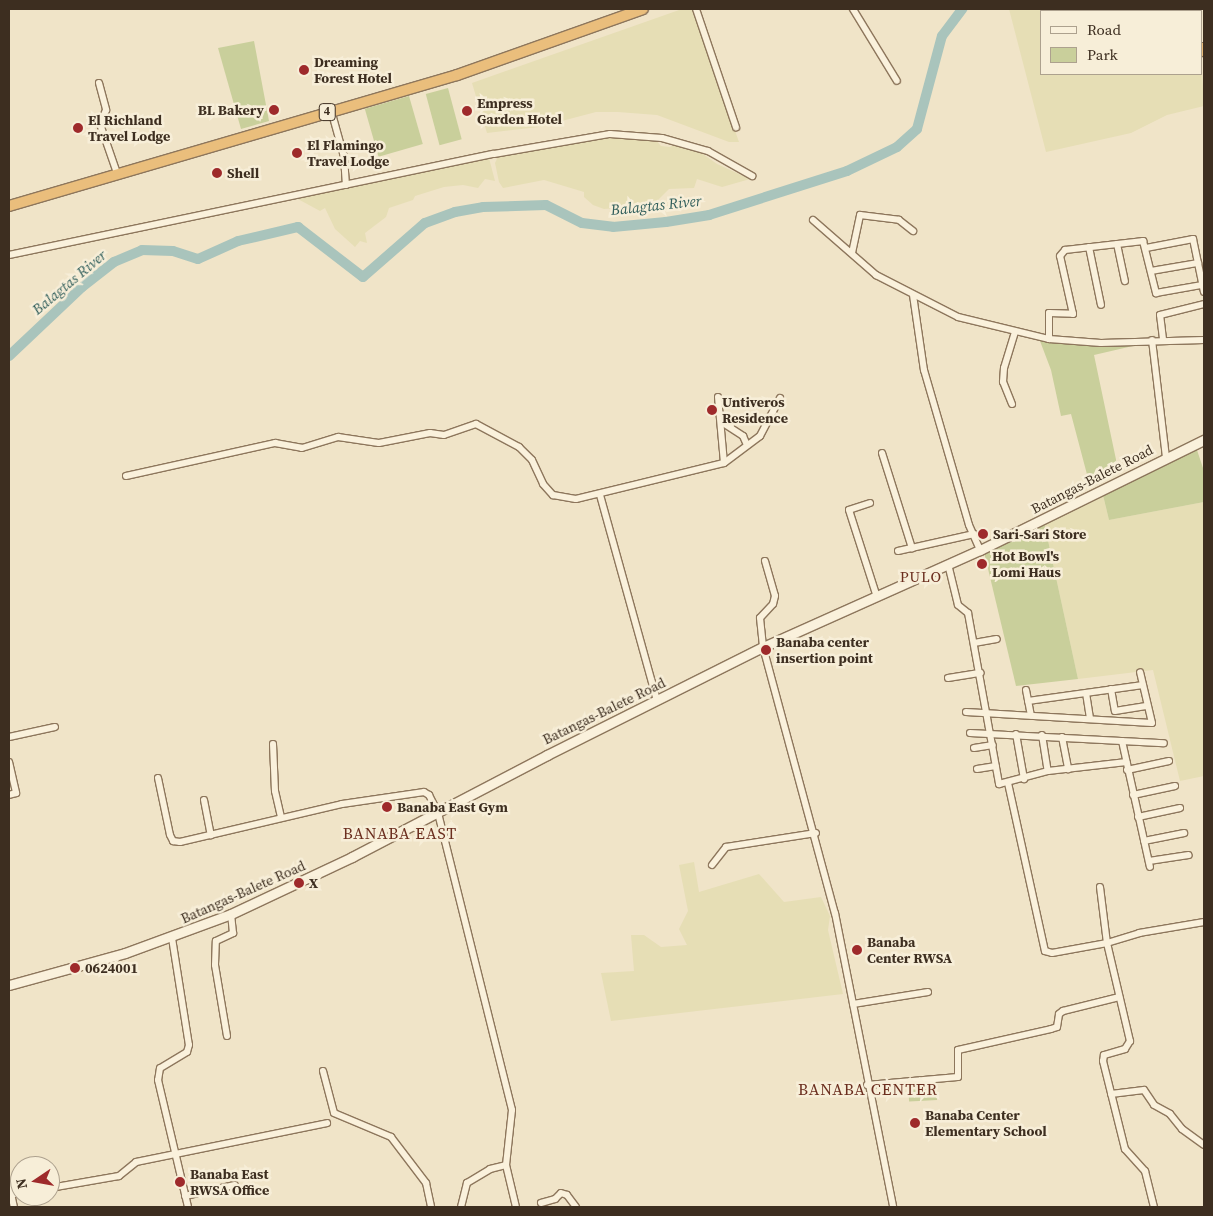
<!DOCTYPE html>
<html>
<head>
<meta charset="utf-8">
<style>
	body { margin:0 }
	#map { position:relative; width:1213px; height:1216px; overflow:hidden; background:#f0e4c8; font-family:"Source Serif 4",serif }
	div>[style] { position:absolute }
	[style*='--x'] { left:calc(var(--x)*1px); top:calc(var(--y)*1px); width:calc(var(--w)*1px); rotate:calc(var(--a)*1deg) }
	.farmland>* { inset:0; background:#e6deb5 }
	.green>* { inset:0; background:#c9cf9b; transform-origin:0 0 }
	.river>* { height:10px; margin:-5px; padding:0 5px; transform-origin:5px; border-radius:5px; background:#a9c4bc }
	.roads { filter:drop-shadow(1px 0 #8d765c) drop-shadow(-1px 0 #8d765c) drop-shadow(0 1px #8d765c) drop-shadow(0 -1px #8d765c) }
	.minor>* { height:6px; margin:-3px; padding:0 3px; transform-origin:3px; border-radius:3px; background:#faf1dc }
	.secondary>* { height:9px; margin:-4.5px; padding:0 4.5px; transform-origin:4.5px; border-radius:4.5px; background:#faf1dc }
	.trunk>* { height:10px; margin:-5px; padding:0 5px; transform-origin:5px; border-radius:5px; background:#eabe7c }
	.dots>* { width:14px; height:14px; translate:-50% -50%; box-sizing:border-box; border:2px solid #f7eed8; border-radius:50% }
	span { translate:-50% -50%; white-space:nowrap; text-align:center; line-height:1.15; -webkit-text-stroke:5px #f7eed8; paint-order:stroke }
	.shield-label span { padding:1px 4px; background:#f7eed8; border:1px solid; border-radius:4px; -webkit-text-stroke-width:0 }
	.shield-label { font-size:12px; color:#3d2e20; font-weight:700 }
	.poi-label { font-size:14px; color:#3d2e20; font-weight:700 }
	.left { translate:0 -50%; text-align:left }
	.right { translate:-100% -50%; text-align:right }
	.street-label { font-size:14px; color:#3d2e20 }
	.water-label { font-size:15px; color:#2f5d5a; font-style:italic }
	.neighbourhood-label { font-size:15px; color:#6b2e1e; letter-spacing:1px }
	.quarter-label { font-size:16px; color:#6b2e1e; letter-spacing:1px }
	.frame { position:absolute; inset:0; border:10px solid #3d2e20; pointer-events:none }
	.legend { position:absolute; left:1040px; top:10px; width:162px; height:65px; box-sizing:border-box; background:#f7eed8; border:1px solid #ada18e; margin:0; padding:6px 9px; list-style:none; font-size:15px; color:#3d2e20 }
	.legend li { display:flex; align-items:center; gap:10px; height:25px }
	.legend b { width:25px; border:1px solid #ada18e }
	.north { position:absolute; left:10px; top:1156px; width:50px; height:50px; box-sizing:border-box; background:#f7eed8; border:1px solid #ada18e; border-radius:50%; rotate:258deg; font-size:14px; font-weight:700; line-height:20px; text-align:center; color:#3d2e20 }
	.north::after { content:''; display:block; margin:auto; width:18px; height:22px; background:#9e2a2b; clip-path:polygon(50% 0,100% 100%,50% 72%,0 100%) }
</style>
</head>
<body>
<div id="map">
	<div class="farmland">
		<div style="clip-path:polygon(682px 9px,692px 9px,739px 142px,729px 142px,657px 115px,618px 112px,596px 112px,539px 127px,487px 133px,472px 83px)"></div>
		<div style="clip-path:polygon(1009px 9px,1156px 9px,1158px 11px,1042px 11px,1042px 74px,1202px 74px,1202px 70px,1204px 106px,1167px 115px,1131px 133px,1046px 152px)"></div>
		<div style="clip-path:polygon(610px 136px,656px 140px,661px 146px,670px 147px,675px 144px,700px 152px,717px 164px,750px 179px,722px 187px,697px 179px,694px 188px,669px 189px,653px 205px,604px 209px,593px 205px,584px 197px,584px 192px,544px 180px,503px 188px,499px 182px,495px 163px,497px 159px,492px 153px,573px 137px)"></div>
		<div style="clip-path:polygon(489px 158px,495px 181px,485px 179px,478px 188px,463px 185px,444px 187px,415px 196px,413px 200px,389px 208px,386px 217px,365px 233px,367px 243px,360px 241px,355px 247px,335px 229px,325px 208px,320px 211px,296px 198px)"></div>
		<div style="clip-path:polygon(1103px 495px,1109px 520px,1204px 502px,1204px 776px,1180px 781px,1153px 670px,1078px 679px,1044px 522px)"></div>
		<div style="clip-path:polygon(694px 862px,699px 892px,759px 874px,784px 902px,821px 897px,830px 916px,828px 930px,843px 994px,611px 1021px,601px 973px,634px 971px,631px 935px,644px 935px,661px 947px,687px 945px,679px 929px,688px 911px,679px 865px)"></div>
	</div>
	<div class="green">
		<div style="clip-path:polygon(254px 41px,269px 121px,241px 129px,218px 48px)"></div>
		<div style="left:448px;top:88px;width:53px;height:23px;rotate:75deg"></div>
		<div style="left:409px;top:96px;width:50px;height:46px;rotate:74deg"></div>
		<div style="clip-path:polygon(1040px 341px,1102px 345px,1150px 342px,1094px 355px,1118px 469px,1089px 482px,1071px 414px,1061px 416px,1051px 370px)"></div>
		<div style="clip-path:polygon(1197px 450px,1204px 471px,1204px 502px,1109px 520px,1103px 495px)"></div>
		<div style="clip-path:polygon(1044px 522px,1078px 679px,1016px 686px,984px 552px)"></div>
		<div style="left:936px;top:1080px;width:20px;height:28px;rotate:87deg"></div>
	</div>
	<div class="river">
		<div style="--x:9;--y:356;--w:100;--a:-43.4"></div>
		<div style="--x:82;--y:287;--w:41;--a:-38"></div>
		<div style="--x:114;--y:262;--w:30;--a:-23"></div>
		<div style="--x:142;--y:250;--w:31;--a:2"></div>
		<div style="--x:173;--y:251;--w:26;--a:18"></div>
		<div style="--x:198;--y:259;--w:44;--a:-24.2"></div>
		<div style="--x:238;--y:241;--w:62;--a:-13.1"></div>
		<div style="--x:298;--y:227;--w:82;--a:37.6"></div>
		<div style="--x:363;--y:277;--w:82;--a:-41.1"></div>
		<div style="--x:425;--y:223;--w:32;--a:-20"></div>
		<div style="--x:455;--y:212;--w:28;--a:-10"></div>
		<div style="--x:483;--y:207;--w:63;--a:-1.8"></div>
		<div style="--x:546;--y:205;--w:40;--a:26.6"></div>
		<div style="--x:582;--y:223;--w:31;--a:7"></div>
		<div style="--x:613;--y:227;--w:53;--a:-5.4"></div>
		<div style="--x:666;--y:222;--w:44;--a:-9.2"></div>
		<div style="--x:709;--y:215;--w:145;--a:-17.7"></div>
		<div style="--x:847;--y:171;--w:55;--a:-25.6"></div>
		<div style="--x:897;--y:147;--w:27;--a:-42"></div>
		<div style="--x:917;--y:129;--w:96;--a:-75"></div>
		<div style="--x:942;--y:36;--w:34;--a:-53"></div>
	</div>
	<div class="roads">
		<div class="minor">
			<div style="--x:696;--y:9;--w:125;--a:71.3"></div>
			<div style="--x:853;--y:9;--w:84;--a:58.6"></div>
			<div style="--x:99;--y:83;--w:28;--a:75"></div>
			<div style="--x:106;--y:110;--w:15;--a:113"></div>
			<div style="--x:100;--y:124;--w:52;--a:70.9"></div>
			<div style="--x:331;--y:110;--w:49;--a:74.5"></div>
			<div style="--x:344;--y:157;--w:28;--a:86"></div>
			<div style="--x:813;--y:220;--w:84;--a:41.1"></div>
			<div style="--x:876;--y:275;--w:92;--a:27.1"></div>
			<div style="--x:958;--y:317;--w:94;--a:13.6"></div>
			<div style="--x:1049;--y:339;--w:52;--a:4.4"></div>
			<div style="--x:1101;--y:343;--w:103;--a:-1.7"></div>
			<div style="--x:1117;--y:244;--w:38;--a:78"></div>
			<div style="--x:1089;--y:247;--w:59;--a:78.3"></div>
			<div style="--x:1146;--y:248;--w:48;--a:-10.8"></div>
			<div style="--x:1193;--y:239;--w:54;--a:78.3"></div>
			<div style="--x:852;--y:253;--w:39;--a:-78"></div>
			<div style="--x:860;--y:215;--w:39;--a:7"></div>
			<div style="--x:899;--y:220;--w:18;--a:38"></div>
			<div style="--x:9;--y:255;--w:495;--a:-11.8"></div>
			<div style="--x:494;--y:154;--w:118;--a:-9.8"></div>
			<div style="--x:610;--y:134;--w:52;--a:4.4"></div>
			<div style="--x:662;--y:138;--w:48;--a:15.8"></div>
			<div style="--x:708;--y:151;--w:51;--a:29.6"></div>
			<div style="--x:1151;--y:271;--w:48;--a:-9.7"></div>
			<div style="--x:913;--y:295;--w:76;--a:81.7"></div>
			<div style="--x:924;--y:370;--w:161;--a:73.8"></div>
			<div style="--x:969;--y:525;--w:27;--a:66"></div>
			<div style="--x:1049;--y:339;--w:26;--a:-90"></div>
			<div style="--x:1049;--y:313;--w:24;--a:2"></div>
			<div style="--x:1073;--y:314;--w:59;--a:-102.6"></div>
			<div style="--x:1060;--y:256;--w:8;--a:-50"></div>
			<div style="--x:1065;--y:250;--w:79;--a:-6.6"></div>
			<div style="--x:1143;--y:241;--w:54;--a:76"></div>
			<div style="--x:1156;--y:293;--w:47;--a:-9.9"></div>
			<div style="--x:1163;--y:339;--w:24;--a:-97"></div>
			<div style="--x:1160;--y:315;--w:45;--a:-14"></div>
			<div style="--x:1152;--y:340;--w:118;--a:83.2"></div>
			<div style="--x:718;--y:397;--w:66;--a:84.8"></div>
			<div style="--x:1012;--y:404;--w:24;--a:-112"></div>
			<div style="--x:1003;--y:382;--w:14;--a:-86"></div>
			<div style="--x:1004;--y:368;--w:38;--a:-73"></div>
			<div style="--x:723;--y:423;--w:24;--a:33"></div>
			<div style="--x:743;--y:436;--w:10;--a:66"></div>
			<div style="--x:882;--y:453;--w:100;--a:72.5"></div>
			<div style="--x:126;--y:476;--w:153;--a:-12.5"></div>
			<div style="--x:275;--y:443;--w:27;--a:10"></div>
			<div style="--x:302;--y:448;--w:38;--a:-17"></div>
			<div style="--x:338;--y:437;--w:41;--a:8.3"></div>
			<div style="--x:379;--y:443;--w:52;--a:-11.1"></div>
			<div style="--x:430;--y:433;--w:14;--a:8"></div>
			<div style="--x:444;--y:435;--w:34;--a:-19"></div>
			<div style="--x:476;--y:424;--w:49;--a:28.1"></div>
			<div style="--x:519;--y:447;--w:18;--a:45"></div>
			<div style="--x:532;--y:460;--w:26;--a:65"></div>
			<div style="--x:543;--y:484;--w:15;--a:48"></div>
			<div style="--x:553;--y:495;--w:23;--a:10"></div>
			<div style="--x:576;--y:499;--w:152;--a:-13.7"></div>
			<div style="--x:724;--y:463;--w:45;--a:-36.9"></div>
			<div style="--x:760;--y:436;--w:43;--a:-62.2"></div>
			<div style="--x:600;--y:495;--w:214;--a:74.5"></div>
			<div style="--x:870;--y:503;--w:22;--a:162"></div>
			<div style="--x:849;--y:510;--w:91;--a:72.2"></div>
			<div style="--x:898;--y:551;--w:78;--a:-12.6"></div>
			<div style="--x:765;--y:561;--w:36;--a:74"></div>
			<div style="--x:775;--y:596;--w:8;--a:104"></div>
			<div style="--x:773;--y:604;--w:19;--a:133"></div>
			<div style="--x:760;--y:618;--w:29;--a:84"></div>
			<div style="--x:763;--y:647;--w:276;--a:74.9"></div>
			<div style="--x:835;--y:913;--w:300;--a:78.8"></div>
			<div style="--x:948;--y:564;--w:42;--a:76.3"></div>
			<div style="--x:958;--y:605;--w:13;--a:39"></div>
			<div style="--x:968;--y:613;--w:174;--a:79.7"></div>
			<div style="--x:999;--y:784;--w:51;--a:-14.9"></div>
			<div style="--x:1048;--y:771;--w:79;--a:-6.6"></div>
			<div style="--x:974;--y:643;--w:23;--a:-10"></div>
			<div style="--x:948;--y:678;--w:33;--a:-9"></div>
			<div style="--x:1111;--y:689;--w:22;--a:80"></div>
			<div style="--x:1115;--y:711;--w:33;--a:-9"></div>
			<div style="--x:1026;--y:690;--w:26;--a:79"></div>
			<div style="--x:1086;--y:693;--w:26;--a:81"></div>
			<div style="--x:1028;--y:701;--w:116;--a:-7.9"></div>
			<div style="--x:966;--y:712;--w:186;--a:3.4"></div>
			<div style="--x:1152;--y:723;--w:52;--a:-103.2"></div>
			<div style="--x:970;--y:733;--w:194;--a:3"></div>
			<div style="--x:1016;--y:734;--w:46;--a:79.9"></div>
			<div style="--x:1042;--y:735;--w:36;--a:81"></div>
			<div style="--x:9;--y:737;--w:47;--a:-12.3"></div>
			<div style="--x:1062;--y:737;--w:33;--a:79"></div>
			<div style="--x:1122;--y:741;--w:129;--a:77.5"></div>
			<div style="--x:273;--y:744;--w:47;--a:87.6"></div>
			<div style="--x:275;--y:791;--w:27;--a:77"></div>
			<div style="--x:974;--y:748;--w:19;--a:-9"></div>
			<div style="--x:9;--y:762;--w:32;--a:77"></div>
			<div style="--x:16;--y:793;--w:7;--a:164"></div>
			<div style="--x:977;--y:769;--w:19;--a:-9"></div>
			<div style="--x:1127;--y:770;--w:43;--a:-12.1"></div>
			<div style="--x:158;--y:778;--w:58;--a:78.1"></div>
			<div style="--x:170;--y:835;--w:7;--a:63"></div>
			<div style="--x:173;--y:841;--w:7;--a:8"></div>
			<div style="--x:180;--y:842;--w:166;--a:-13.2"></div>
			<div style="--x:342;--y:804;--w:83;--a:-8.3"></div>
			<div style="--x:424;--y:792;--w:6;--a:31"></div>
			<div style="--x:429;--y:795;--w:20;--a:63"></div>
			<div style="--x:438;--y:813;--w:306;--a:76"></div>
			<div style="--x:512;--y:1110;--w:55;--a:96.2"></div>
			<div style="--x:506;--y:1165;--w:43;--a:76.6"></div>
			<div style="--x:1008;--y:783;--w:172;--a:77.6"></div>
			<div style="--x:1045;--y:951;--w:7;--a:16"></div>
			<div style="--x:1052;--y:953;--w:56;--a:-10.3"></div>
			<div style="--x:1107;--y:943;--w:34;--a:-17"></div>
			<div style="--x:1139;--y:933;--w:66;--a:-9.6"></div>
			<div style="--x:1133;--y:795;--w:43;--a:-12.1"></div>
			<div style="--x:204;--y:800;--w:36;--a:79"></div>
			<div style="--x:1138;--y:817;--w:43;--a:-12.1"></div>
			<div style="--x:1144;--y:841;--w:41;--a:-11.3"></div>
			<div style="--x:1149;--y:861;--w:40;--a:-8.5"></div>
			<div style="--x:712;--y:865;--w:23;--a:-52"></div>
			<div style="--x:726;--y:847;--w:91;--a:-8.8"></div>
			<div style="--x:1100;--y:887;--w:56;--a:82.9"></div>
			<div style="--x:1107;--y:943;--w:101;--a:76.8"></div>
			<div style="--x:1130;--y:1041;--w:9;--a:122"></div>
			<div style="--x:1125;--y:1049;--w:22;--a:164"></div>
			<div style="--x:1104;--y:1055;--w:6;--a:99"></div>
			<div style="--x:1103;--y:1061;--w:91;--a:76"></div>
			<div style="--x:1125;--y:1149;--w:30;--a:48"></div>
			<div style="--x:1145;--y:1171;--w:37;--a:76"></div>
			<div style="--x:172;--y:938;--w:108;--a:81"></div>
			<div style="--x:189;--y:1045;--w:7;--a:106"></div>
			<div style="--x:187;--y:1052;--w:31;--a:149"></div>
			<div style="--x:160;--y:1068;--w:12;--a:99"></div>
			<div style="--x:158;--y:1080;--w:130;--a:76.7"></div>
			<div style="--x:853;--y:1004;--w:76;--a:-9.1"></div>
			<div style="--x:227;--y:1036;--w:72;--a:-99.6"></div>
			<div style="--x:215;--y:965;--w:24;--a:-88"></div>
			<div style="--x:216;--y:941;--w:19;--a:-25"></div>
			<div style="--x:233;--y:933;--w:19;--a:-96"></div>
			<div style="--x:323;--y:1071;--w:43;--a:75.3"></div>
			<div style="--x:334;--y:1113;--w:62;--a:22.8"></div>
			<div style="--x:391;--y:1137;--w:58;--a:52.7"></div>
			<div style="--x:426;--y:1183;--w:25;--a:78"></div>
			<div style="--x:867;--y:1085;--w:91;--a:-5"></div>
			<div style="--x:958;--y:1077;--w:27;--a:-90"></div>
			<div style="--x:958;--y:1050;--w:95;--a:-12.7"></div>
			<div style="--x:1051;--y:1029;--w:6;--a:-18"></div>
			<div style="--x:1057;--y:1027;--w:13;--a:-81"></div>
			<div style="--x:1059;--y:1014;--w:5;--a:-37"></div>
			<div style="--x:1063;--y:1011;--w:58;--a:-14"></div>
			<div style="--x:1111;--y:1094;--w:33;--a:-7"></div>
			<div style="--x:1144;--y:1090;--w:18;--a:56"></div>
			<div style="--x:1154;--y:1105;--w:18;--a:29"></div>
			<div style="--x:1170;--y:1114;--w:19;--a:51"></div>
			<div style="--x:1182;--y:1129;--w:27;--a:36"></div>
			<div style="--x:9;--y:1184;--w:24;--a:78"></div>
			<div style="--x:50;--y:1188;--w:70;--a:-9.9"></div>
			<div style="--x:119;--y:1176;--w:22;--a:-39"></div>
			<div style="--x:136;--y:1162;--w:195;--a:-11.5"></div>
			<div style="--x:9;--y:1195;--w:11;--a:-10"></div>
			<div style="--x:185;--y:1196;--w:51;--a:-12.4"></div>
			<div style="--x:541;--y:1203;--w:15;--a:-16"></div>
			<div style="--x:555;--y:1199;--w:8;--a:-45"></div>
			<div style="--x:561;--y:1193;--w:6;--a:18"></div>
			<div style="--x:567;--y:1195;--w:15;--a:53"></div>
			<div style="--x:461;--y:1207;--w:25;--a:-76"></div>
			<div style="--x:467;--y:1183;--w:27;--a:-31"></div>
			<div style="--x:490;--y:1169;--w:16;--a:-14"></div>
		</div>
		<div class="secondary">
			<div style="--x:9;--y:985;--w:120;--a:-15.4"></div>
			<div style="--x:125;--y:953;--w:113;--a:-20.2"></div>
			<div style="--x:231;--y:914;--w:134;--a:-25.2"></div>
			<div style="--x:352;--y:857;--w:220;--a:-27.6"></div>
			<div style="--x:547;--y:755;--w:241;--a:-26.6"></div>
			<div style="--x:763;--y:647;--w:238;--a:-24.1"></div>
			<div style="--x:980;--y:550;--w:250;--a:-26.2"></div>
		</div>
		<div class="trunk">
			<div style="--x:1169;--y:9;--w:3;--a:45"></div>
			<div style="--x:1202;--y:48;--w:4;--a:56"></div>
			<div style="--x:9;--y:206;--w:467;--a:-16.3"></div>
			<div style="--x:457;--y:75;--w:197;--a:-19.5"></div>
		</div>
	</div>
	<div class="dots">
		<div style="left:304px;top:70px;background:#9e2a2b"></div>
		<div style="left:274px;top:110px;background:#9e2a2b"></div>
		<div style="left:467px;top:111px;background:#9e2a2b"></div>
		<div style="left:78px;top:128px;background:#9e2a2b"></div>
		<div style="left:297px;top:153px;background:#9e2a2b"></div>
		<div style="left:217px;top:173px;background:#9e2a2b"></div>
		<div style="left:712px;top:410px;background:#9e2a2b"></div>
		<div style="left:983px;top:534px;background:#9e2a2b"></div>
		<div style="left:982px;top:564px;background:#9e2a2b"></div>
		<div style="left:766px;top:650px;background:#9e2a2b"></div>
		<div style="left:387px;top:807px;background:#9e2a2b"></div>
		<div style="left:299px;top:883px;background:#9e2a2b"></div>
		<div style="left:857px;top:950px;background:#9e2a2b"></div>
		<div style="left:75px;top:968px;background:#9e2a2b"></div>
		<div style="left:915px;top:1123px;background:#9e2a2b"></div>
		<div style="left:180px;top:1182px;background:#9e2a2b"></div>
	</div>
	<div class="shield-label">
		<span style="left:327px;top:112px">4</span>
	</div>
	<div class="poi-label">
		<span class="left" style="left:314px;top:70px">Dreaming<br>Forest Hotel</span>
		<span class="left" style="left:477px;top:111px">Empress<br>Garden Hotel</span>
		<span class="right" style="left:264px;top:110px">BL Bakery</span>
		<span class="left" style="left:88px;top:128px">El Richland<br>Travel Lodge</span>
		<span class="left" style="left:307px;top:153px">El Flamingo<br>Travel Lodge</span>
		<span class="left" style="left:227px;top:173px">Shell</span>
		<span class="left" style="left:722px;top:410px">Untiveros<br>Residence</span>
		<span class="left" style="left:993px;top:534px">Sari-Sari Store</span>
		<span class="left" style="left:992px;top:564px">Hot Bowl's<br>Lomi Haus</span>
		<span class="left" style="left:776px;top:650px">Banaba center<br>insertion point</span>
		<span class="left" style="left:397px;top:807px">Banaba East Gym</span>
		<span class="left" style="left:309px;top:883px">X</span>
		<span class="left" style="left:867px;top:950px">Banaba<br>Center RWSA</span>
		<span class="left" style="left:85px;top:968px">0624001</span>
		<span class="left" style="left:925px;top:1123px">Banaba Center<br>Elementary School</span>
		<span class="left" style="left:190px;top:1182px">Banaba East<br>RWSA Office</span>
	</div>
	<div class="street-label">
		<span style="left:1092px;top:479px;rotate:-27deg">Batangas-Balete Road</span>
		<span style="left:604px;top:711px;rotate:-26deg">Batangas-Balete Road</span>
		<span style="left:243px;top:892px;rotate:-24deg">Batangas-Balete Road</span>
	</div>
	<div class="water-label">
		<span style="left:656px;top:205px;rotate:-6deg">Balagtas River</span>
		<span style="left:69px;top:282px;rotate:-40deg">Balagtas River</span>
	</div>
	<div class="neighbourhood-label">
		<span style="left:921px;top:577px">PULO</span>
	</div>
	<div class="quarter-label">
		<span style="left:400px;top:833px">BANABA EAST</span>
		<span style="left:868px;top:1089px">BANABA CENTER</span>
	</div>
	<div class="frame"></div>
	<ul class="legend">
	<li><b style="height:6px;background:#faf1dc"></b>Road</li>
	<li><b style="height:14px;background:#c9cf9b"></b>Park</li>
	</ul>
	<div class="north">N</div>
</div>
</body>
</html>
